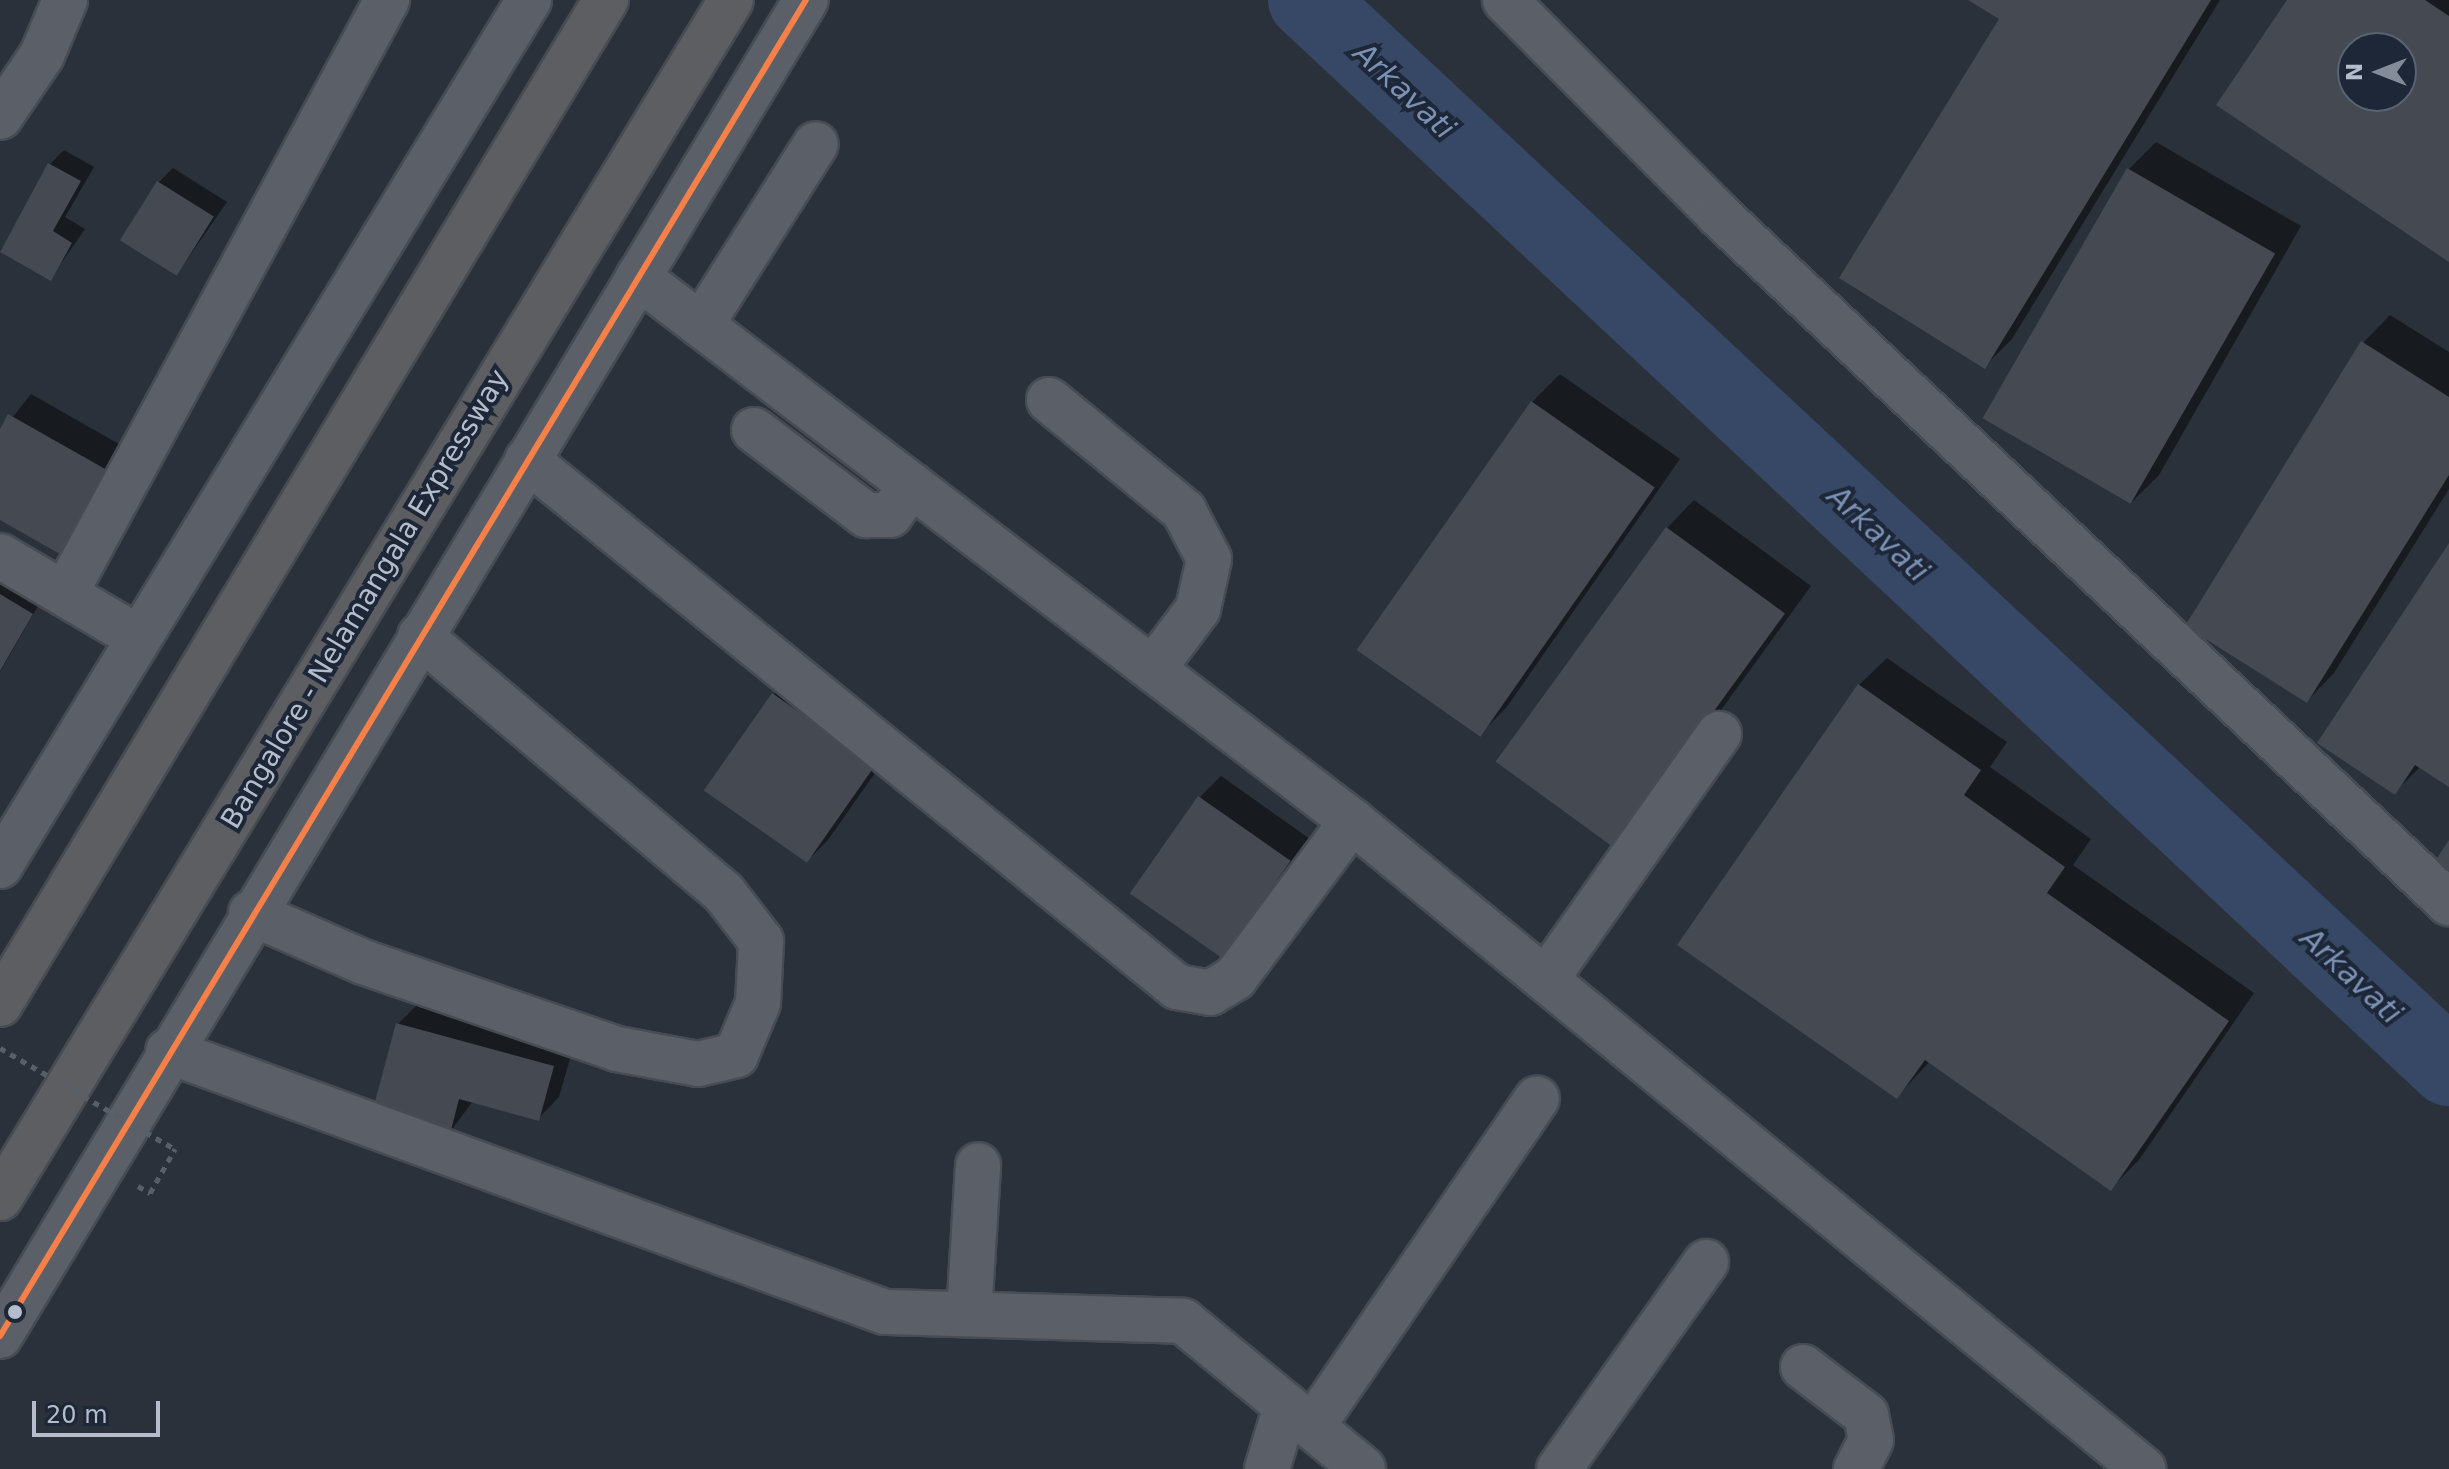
<!DOCTYPE html>
<html>
<head>
<meta charset="utf-8">
<style>
	body { margin:0 }
	#map { position:relative; width:2449px; height:1469px; overflow:hidden; background:#2b313b; font-family:"DejaVu Sans",sans-serif }
	div>[style] { position:absolute }
	[style*='--x'] { left:calc(var(--x)*1px); top:calc(var(--y)*1px); width:calc(var(--w)*1px); rotate:calc(var(--a)*1deg) }
	.shadow>* { inset:0; background:#0007 }
	.river>* { height:78px; margin:-39px; padding:0 39px; transform-origin:39px; border-radius:39px; background:#364866 }
	.building>* { inset:0; background:#444952; transform-origin:0 0 }
	.path>* { height:5px; margin-top:-2.5px; transform-origin:0; background:repeating-linear-gradient(90deg,#585f66 0 6px,transparent 0 12px) }
	.roads { filter:drop-shadow(2px 0 #474c54) drop-shadow(-2px 0 #474c54) drop-shadow(0 2px #474c54) drop-shadow(0 -2px #474c54) }
	.minor>* { height:44px; margin:-22px; padding:0 22px; transform-origin:22px; border-radius:22px; background:#5b6068 }
	.highway>* { height:44px; margin:-22px; padding:0 22px; transform-origin:22px; border-radius:22px; background:#5c5e62 }
	.path-bridge>* { height:5px; margin-top:-2.5px; transform-origin:0; background:repeating-linear-gradient(90deg,#585f66 0 6px,transparent 0 12px) }
	.bus-1>* { height:6px; margin:-3px; padding:0 3px; transform-origin:3px; border-radius:3px; background:#f78048 }
	.dots>* { width:22px; height:22px; translate:-50% -50%; box-sizing:border-box; border:4px solid #1d2737; border-radius:50% }
	span { translate:-50% -50%; white-space:nowrap; text-align:center; line-height:1.15; -webkit-text-stroke:8px #1d2737; paint-order:stroke }
	.street-label { font-size:28px; color:#b5bdcc }
	.water-label { font-size:30px; color:#7b91b4; font-style:italic }
	.north { position:absolute; left:2337px; top:32px; width:80px; height:80px; box-sizing:border-box; background:#1d2737; border:2px solid #5a6373; border-radius:50%; rotate:270deg; font-size:22px; font-weight:700; line-height:32px; text-align:center; color:#b5bdcc }
	.north::after { content:''; display:block; margin:auto; width:28px; height:36px; background:#858c99; clip-path:polygon(50% 0,100% 100%,50% 72%,0 100%) }
	.scale { position:absolute; left:32px; top:1401px; width:128px; height:36px; box-sizing:border-box; border:4px solid #b5bdcc; border-top:0; padding-left:10px; font-size:24px; line-height:28px; white-space:nowrap; color:#b5bdcc; -webkit-text-stroke:6px #1d2737; paint-order:stroke }
</style>
</head>
<body>
<div id="map">
	<div class="shadow">
		<div style="clip-path:polygon(1972px 0,2220px 0,2012px 339px,1985px 366px,2001px 18px)"></div>
		<div style="clip-path:polygon(evenodd,2289px 0,2449px 0,2449px 260px,2289px 0,2353px 48px,2401px 48px,2401px 96px,2353px 96px,2353px 48px)"></div>
		<div style="clip-path:polygon(2156px 142px,2301px 226px,2159px 475px,2132px 502px,2129px 169px)"></div>
		<div style="clip-path:polygon(64px 150px,94px 167px,65px 217px,85px 229px,51px 278px,1px 250px,50px 164px)"></div>
		<div style="clip-path:polygon(173px 168px,227px 202px,177px 274px,158px 183px)"></div>
		<div style="clip-path:polygon(2390px 315px,2449px 352px,2449px 489px,2334px 673px,2307px 701px,2363px 343px)"></div>
		<div style="clip-path:polygon(1560px 374px,1680px 459px,1506px 708px,1479px 735px,1359px 650px,1532px 402px)"></div>
		<div style="clip-path:polygon(31px 394px,133px 452px,88px 534px,0 518px,0 433px)"></div>
		<div style="clip-path:polygon(1694px 500px,1811px 586px,1642px 819px,1667px 528px)"></div>
		<div style="clip-path:polygon(2449px 547px,2449px 785px,2421px 766px,2394px 793px)"></div>
		<div style="clip-path:polygon(0 584px,38px 606px,0 672px)"></div>
		<div style="clip-path:polygon(1887px 658px,2007px 742px,1990px 767px,2091px 839px,2073px 865px,2254px 993px,2139px 1160px,2111px 1188px,1930px 1061px,1897px 1097px,1859px 685px)"></div>
		<div style="clip-path:polygon(795px 673px,896px 743px,828px 840px,807px 861px,707px 790px,774px 694px)"></div>
		<div style="clip-path:polygon(1221px 776px,1310px 839px,1243px 935px,1222px 956px,1133px 894px,1200px 797px)"></div>
		<div style="clip-path:polygon(419px 1003px,574px 1045px,559px 1097px,538px 1119px,473px 1101px,450px 1132px,398px 1024px)"></div>
	</div>
	<div class="river">
		<div style="--x:1307;--y:0;--w:1563;--a:43.06"></div>
	</div>
	<div class="building">
		<div style="clip-path:polygon(1968px 0,2211px 0,1985px 369px,1839px 278px,1999px 19px)"></div>
		<div style="clip-path:polygon(evenodd,2287px 0,2425px 0,2449px 16px,2449px 262px,2216px 105px,2287px 0,2353px 48px,2401px 48px,2401px 96px,2353px 96px,2353px 48px)"></div>
		<div style="clip-path:polygon(48px 163px,81px 181px,53px 231px,72px 243px,51px 281px,0 252px)"></div>
		<div style="left:2127px;top:168px;width:171px;height:289px;rotate:30deg"></div>
		<div style="left:157px;top:181px;width:67px;height:70px;rotate:32deg"></div>
		<div style="clip-path:polygon(2361px 341px,2449px 397px,2449px 475px,2307px 703px,2185px 626px)"></div>
		<div style="left:1531px;top:401px;width:151px;height:304px;rotate:35deg"></div>
		<div style="clip-path:polygon(8px 414px,114px 474px,67px 558px,0 520px,0 429px)"></div>
		<div style="left:1666px;top:527px;width:147px;height:290px;rotate:36deg"></div>
		<div style="clip-path:polygon(2449px 543px,2449px 787px,2415px 765px,2395px 795px,2317px 743px)"></div>
		<div style="clip-path:polygon(0 594px,33px 614px,0 671px)"></div>
		<div style="clip-path:polygon(1858px 684px,1981px 770px,1964px 795px,2065px 867px,2047px 893px,2229px 1021px,2111px 1191px,1925px 1060px,1897px 1099px,1677px 945px)"></div>
		<div style="left:772px;top:693px;width:126px;height:119px;rotate:35deg"></div>
		<div style="left:1198px;top:796px;width:113px;height:119px;rotate:35deg"></div>
		<div style="clip-path:polygon(2449px 840px,2449px 883px,2429px 870px)"></div>
		<div style="clip-path:polygon(396px 1023px,554px 1066px,539px 1121px,459px 1099px,450px 1134px,372px 1113px)"></div>
	</div>
	<div class="path">
		<div style="--x:138;--y:1186;--w:14;--a:30"></div>
		<div style="--x:150;--y:1193;--w:51;--a:-60.4"></div>
	</div>
	<div class="roads">
		<div class="minor">
			<div style="--x:1505;--y:0;--w:302;--a:45.1"></div>
			<div style="--x:1718;--y:214;--w:1005;--a:43.31"></div>
			<div style="--x:0;--y:117;--w:75;--a:-55.9"></div>
			<div style="--x:42;--y:55;--w:60;--a:-67.3"></div>
			<div style="--x:638;--y:277;--w:898;--a:37.3"></div>
			<div style="--x:1352;--y:821;--w:1023;--a:39.32"></div>
			<div style="--x:701;--y:325;--w:214;--a:-57.6"></div>
			<div style="--x:1049;--y:400;--w:175;--a:39.4"></div>
			<div style="--x:1184;--y:511;--w:54;--a:62.5"></div>
			<div style="--x:1209;--y:559;--w:51;--a:102.4"></div>
			<div style="--x:1198;--y:609;--w:75;--a:126.9"></div>
			<div style="--x:754;--y:430;--w:141;--a:37.2"></div>
			<div style="--x:866;--y:515;--w:24;--a:0"></div>
			<div style="--x:890;--y:515;--w:37;--a:-54"></div>
			<div style="--x:527;--y:460;--w:837;--a:39.03"></div>
			<div style="--x:1177;--y:987;--w:34;--a:10"></div>
			<div style="--x:1210;--y:993;--w:29;--a:-31"></div>
			<div style="--x:1235;--y:978;--w:196;--a:-53.3"></div>
			<div style="--x:0;--y:556;--w:158;--a:30.5"></div>
			<div style="--x:65;--y:594;--w:676;--a:-61.54"></div>
			<div style="--x:0;--y:866;--w:1015;--a:-58.58"></div>
			<div style="--x:251;--y:913;--w:122;--a:23.6"></div>
			<div style="--x:363;--y:962;--w:268;--a:18.9"></div>
			<div style="--x:617;--y:1049;--w:82;--a:10.5"></div>
			<div style="--x:698;--y:1064;--w:39;--a:-13"></div>
			<div style="--x:736;--y:1055;--w:56;--a:-67.1"></div>
			<div style="--x:758;--y:1003;--w:62;--a:-87.2"></div>
			<div style="--x:761;--y:941;--w:61;--a:-127.6"></div>
			<div style="--x:724;--y:893;--w:398;--a:-139.8"></div>
			<div style="--x:1546;--y:979;--w:300;--a:-54.8"></div>
			<div style="--x:168;--y:1051;--w:763;--a:20"></div>
			<div style="--x:885;--y:1312;--w:298;--a:1.7"></div>
			<div style="--x:1183;--y:1321;--w:233;--a:39.4"></div>
			<div style="--x:969;--y:1314;--w:149;--a:-86.5"></div>
			<div style="--x:0;--y:1336;--w:1560;--a:-58.9"></div>
			<div style="--x:1803;--y:1367;--w:79;--a:37.3"></div>
			<div style="--x:1866;--y:1415;--w:25;--a:79"></div>
			<div style="--x:1871;--y:1440;--w:33;--a:117"></div>
			<div style="--x:1312;--y:1427;--w:398;--a:-55.6"></div>
			<div style="--x:1267;--y:1469;--w:66;--a:-73.2"></div>
			<div style="--x:1559;--y:1469;--w:254;--a:-54.6"></div>
		</div>
		<div class="highway">
			<div style="--x:0;--y:1004;--w:1173;--a:-58.89"></div>
			<div style="--x:0;--y:1198;--w:1403;--a:-58.61"></div>
		</div>
	</div>
	<div class="path-bridge">
		<div style="--x:0;--y:1048;--w:202;--a:30"></div>
	</div>
	<div class="bus-1">
		<div style="--x:0;--y:1336;--w:1560;--a:-58.9"></div>
	</div>
	<div class="dots">
		<div style="left:15px;top:1312px;background:#b5bdcc"></div>
	</div>
	<div class="street-label">
		<span style="left:365px;top:599px;rotate:-59deg">Bangalore - Nelamangala Expressway</span>
	</div>
	<div class="water-label">
		<span style="left:1404px;top:91px;rotate:43deg">Arkavati</span>
		<span style="left:1878px;top:534px;rotate:43deg">Arkavati</span>
		<span style="left:2351px;top:976px;rotate:43deg">Arkavati</span>
	</div>
	<div class="north">N</div>
	<div class="scale">20 m</div>
</div>
</body>
</html>
